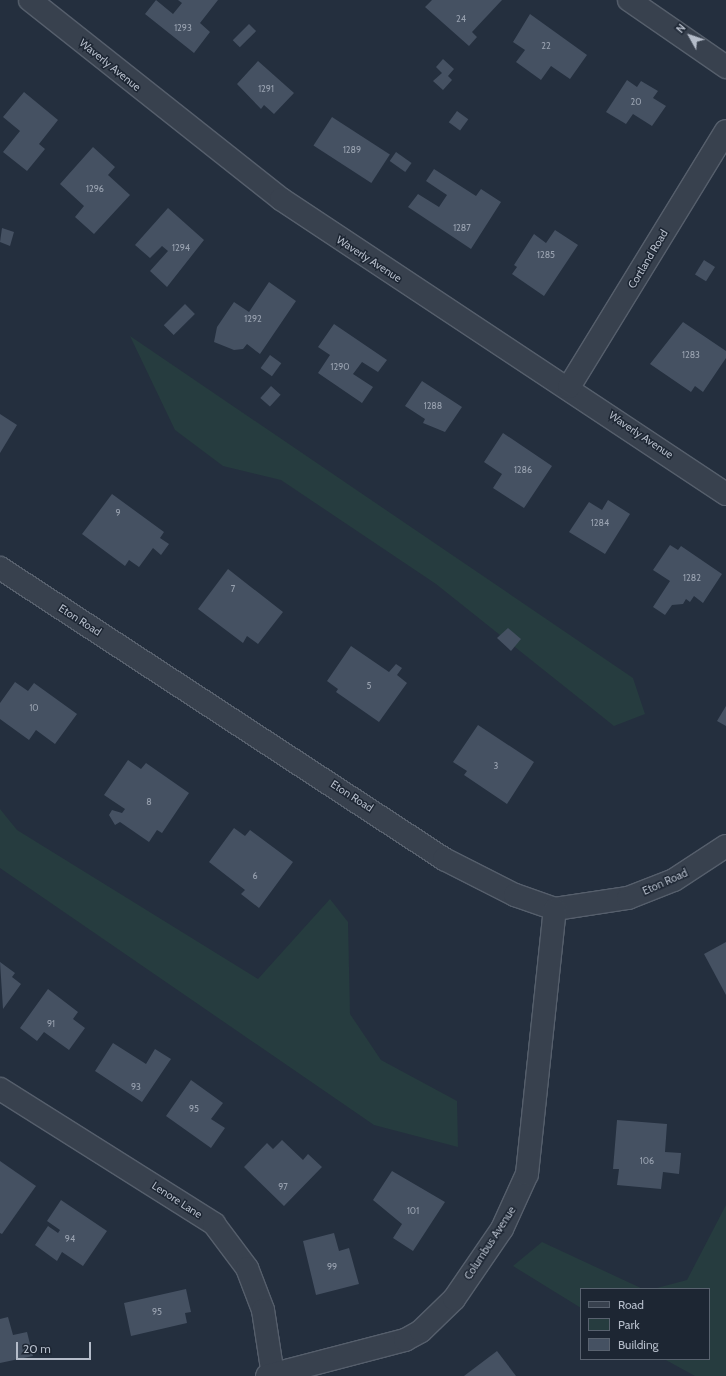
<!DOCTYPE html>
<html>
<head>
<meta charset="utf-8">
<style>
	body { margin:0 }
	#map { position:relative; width:726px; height:1376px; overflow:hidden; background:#242f3e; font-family:Cabin,sans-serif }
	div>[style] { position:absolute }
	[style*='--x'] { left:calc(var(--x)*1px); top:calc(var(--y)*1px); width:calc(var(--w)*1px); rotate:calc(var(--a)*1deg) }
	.green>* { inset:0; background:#263c3f }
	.building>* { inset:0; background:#455162; transform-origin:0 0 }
	.roads { filter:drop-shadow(1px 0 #565f6c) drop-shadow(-1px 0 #565f6c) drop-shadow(0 1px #565f6c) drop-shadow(0 -1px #565f6c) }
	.minor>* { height:22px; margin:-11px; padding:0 11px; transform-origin:11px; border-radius:11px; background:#38414e }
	span { translate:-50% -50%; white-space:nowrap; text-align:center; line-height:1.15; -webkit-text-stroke:3px #1d2633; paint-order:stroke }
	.number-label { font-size:9px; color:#98a1af }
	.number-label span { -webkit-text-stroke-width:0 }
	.street-label { font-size:11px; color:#b4bcc9 }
	.legend { position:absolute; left:580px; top:1288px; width:130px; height:72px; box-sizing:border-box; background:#1d2633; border:1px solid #59626f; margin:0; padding:5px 7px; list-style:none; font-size:12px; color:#b4bcc9 }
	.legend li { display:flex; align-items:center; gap:8px; height:20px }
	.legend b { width:20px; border:1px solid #59626f }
	.north { position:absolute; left:670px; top:16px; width:40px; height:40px; -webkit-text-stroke:3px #1d2633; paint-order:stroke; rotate:310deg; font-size:11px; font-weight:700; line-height:16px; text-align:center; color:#b4bcc9 }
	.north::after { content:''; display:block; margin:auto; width:14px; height:18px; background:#b4bcc9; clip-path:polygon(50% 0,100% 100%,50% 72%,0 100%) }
	.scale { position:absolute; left:16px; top:1342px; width:75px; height:18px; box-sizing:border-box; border:2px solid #b4bcc9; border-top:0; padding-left:5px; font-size:12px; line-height:14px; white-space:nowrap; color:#b4bcc9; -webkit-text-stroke:3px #1d2633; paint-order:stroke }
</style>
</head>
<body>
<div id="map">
	<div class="green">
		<div style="clip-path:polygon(130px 336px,633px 678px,645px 714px,614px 726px,436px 584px,281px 480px,223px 466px,175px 430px)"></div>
		<div style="clip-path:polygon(0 809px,17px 830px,258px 979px,330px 899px,348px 922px,350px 1014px,381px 1060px,457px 1101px,458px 1147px,374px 1125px,0 868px)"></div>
		<div style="clip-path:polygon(726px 1205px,726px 1376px,695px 1376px,664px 1359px,709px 1359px,709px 1289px,653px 1289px,687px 1280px)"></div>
		<div style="clip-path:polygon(542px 1242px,643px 1289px,581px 1289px,581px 1308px,513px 1266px)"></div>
	</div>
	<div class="building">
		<div style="clip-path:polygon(156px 0,173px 14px,182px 3px,178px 0,218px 0,200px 23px,210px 32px,194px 53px,145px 14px)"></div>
		<div style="clip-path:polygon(432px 0,502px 0,472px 32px,477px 37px,469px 46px,425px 7px)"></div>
		<div style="clip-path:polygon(530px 14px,587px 55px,570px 79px,551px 66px,541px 80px,516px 62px,525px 50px,513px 42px)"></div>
		<div style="left:249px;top:24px;width:10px;height:23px;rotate:45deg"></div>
		<div style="clip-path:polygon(443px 59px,454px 69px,448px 76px,452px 80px,443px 90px,433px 81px,442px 73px,436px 67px)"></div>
		<div style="clip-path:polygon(258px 61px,294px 93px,274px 114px,264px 105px,261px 109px,237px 84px)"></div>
		<div style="clip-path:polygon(627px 80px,637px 87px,641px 81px,658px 91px,653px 98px,666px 106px,652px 126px,633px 114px,626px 124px,606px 112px)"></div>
		<div style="clip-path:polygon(24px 92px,58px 120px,39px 144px,45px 149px,27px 171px,3px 152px,20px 131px,3px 117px)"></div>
		<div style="left:457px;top:111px;width:14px;height:14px;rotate:36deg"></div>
		<div style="left:332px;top:117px;width:69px;height:34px;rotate:33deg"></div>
		<div style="clip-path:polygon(93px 147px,115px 167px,108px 175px,130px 195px,94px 234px,75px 217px,84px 206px,60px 184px)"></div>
		<div style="left:396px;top:152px;width:19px;height:11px;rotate:35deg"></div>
		<div style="clip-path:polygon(434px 169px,476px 196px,481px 189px,501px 202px,471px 249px,408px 207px,418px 194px,439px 207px,447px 195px,426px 181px)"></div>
		<div style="clip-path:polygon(168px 208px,204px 240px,167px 287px,150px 271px,168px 251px,162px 246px,150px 258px,135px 245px)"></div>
		<div style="clip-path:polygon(2px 228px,14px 232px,10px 246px,0 242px)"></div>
		<div style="clip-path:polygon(555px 230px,578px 245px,544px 296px,512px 274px,517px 267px,514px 265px,534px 234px,546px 243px)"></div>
		<div style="left:704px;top:260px;width:13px;height:17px;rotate:32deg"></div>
		<div style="clip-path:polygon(269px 282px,296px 301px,260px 354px,247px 344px,243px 349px,234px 350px,214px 342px,217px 327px,234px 302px,249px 312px)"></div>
		<div style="left:185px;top:304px;width:14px;height:30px;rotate:45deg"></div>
		<div style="clip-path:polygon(683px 322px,726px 351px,726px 358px,703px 392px,695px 386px,691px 392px,650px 364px)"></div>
		<div style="clip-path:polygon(334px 324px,387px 360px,378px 372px,362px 362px,353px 374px,373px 387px,362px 403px,318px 373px,330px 355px,318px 347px)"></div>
		<div style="left:270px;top:355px;width:14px;height:16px;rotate:36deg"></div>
		<div style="clip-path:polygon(422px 381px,462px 407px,445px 432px,423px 423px,425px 419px,405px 406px)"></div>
		<div style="left:271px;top:386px;width:13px;height:16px;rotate:42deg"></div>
		<div style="clip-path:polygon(0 414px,17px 425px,0 453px)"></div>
		<div style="clip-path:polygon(503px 433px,552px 466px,524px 508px,493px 488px,502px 474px,484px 462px)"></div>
		<div style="clip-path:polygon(112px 494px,164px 532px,160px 538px,169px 544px,161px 555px,153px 548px,139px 567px,129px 560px,125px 566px,82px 534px)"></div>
		<div style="clip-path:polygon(608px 500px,630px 514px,605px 554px,569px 532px,589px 502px,602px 510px)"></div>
		<div style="clip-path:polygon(670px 545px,678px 550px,681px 546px,722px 574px,703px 603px,694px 596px,690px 602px,686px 599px,683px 604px,672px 605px,665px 615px,653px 607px,670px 581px,653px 570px)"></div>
		<div style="clip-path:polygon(228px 569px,283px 612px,258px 644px,247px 636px,243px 643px,198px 609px)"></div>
		<div style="clip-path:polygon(508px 628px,521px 639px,511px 651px,497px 638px)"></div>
		<div style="clip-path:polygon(351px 646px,389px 672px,396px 664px,402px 668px,397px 675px,407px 683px,379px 722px,336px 692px,338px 689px,327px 681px)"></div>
		<div style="clip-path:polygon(15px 682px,28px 691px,34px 683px,77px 714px,55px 744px,36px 730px,29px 740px,0 719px,0 703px)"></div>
		<div style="clip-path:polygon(726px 706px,726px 726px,717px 721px)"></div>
		<div style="clip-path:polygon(478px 725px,534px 762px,507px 804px,464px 775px,467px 771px,453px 762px)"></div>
		<div style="clip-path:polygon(128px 760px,141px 769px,146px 763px,189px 793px,162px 833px,157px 830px,149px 842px,120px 822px,115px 825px,109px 815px,112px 810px,122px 813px,125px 809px,104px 795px)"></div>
		<div style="clip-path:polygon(234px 828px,245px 836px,250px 830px,293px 862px,259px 908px,241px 894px,245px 890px,209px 862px)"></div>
		<div style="clip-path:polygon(726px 942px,726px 995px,704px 954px)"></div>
		<div style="clip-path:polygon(0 962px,15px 973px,12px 977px,21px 984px,3px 1009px)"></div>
		<div style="clip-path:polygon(48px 989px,78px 1012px,73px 1019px,85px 1028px,69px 1050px,44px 1032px,37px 1041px,20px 1028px)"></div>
		<div style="clip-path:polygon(113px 1043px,146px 1064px,155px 1049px,171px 1059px,142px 1102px,95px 1071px)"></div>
		<div style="clip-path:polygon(191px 1080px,223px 1103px,211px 1119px,225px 1128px,211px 1148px,166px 1116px)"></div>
		<div style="clip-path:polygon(617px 1120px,667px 1124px,665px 1152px,681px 1153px,679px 1174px,663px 1172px,661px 1189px,617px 1185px,619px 1169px,613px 1169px)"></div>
		<div style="clip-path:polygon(282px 1140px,303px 1160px,308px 1154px,322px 1167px,284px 1206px,244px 1167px,267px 1143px,273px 1149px)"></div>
		<div style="clip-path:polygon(0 1161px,36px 1186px,2px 1234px,0 1233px)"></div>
		<div style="clip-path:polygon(392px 1171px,445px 1202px,413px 1251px,393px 1238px,402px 1224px,373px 1200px)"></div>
		<div style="clip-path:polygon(61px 1200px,107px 1231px,83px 1266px,62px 1252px,57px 1261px,35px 1245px,48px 1226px,58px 1233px,60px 1230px,47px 1221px)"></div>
		<div style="clip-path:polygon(334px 1233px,339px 1251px,349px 1248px,359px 1284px,316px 1295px,303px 1241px)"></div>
		<div style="clip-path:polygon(186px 1289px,191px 1312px,185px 1313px,187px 1323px,131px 1336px,124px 1303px)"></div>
		<div style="clip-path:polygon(8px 1317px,13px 1335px,27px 1332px,33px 1356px,0 1363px,0 1319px)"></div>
		<div style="clip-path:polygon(497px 1351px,516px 1376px,464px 1376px)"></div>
	</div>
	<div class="roads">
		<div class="minor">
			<div style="--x:30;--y:0;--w:320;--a:38.4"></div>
			<div style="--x:281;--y:199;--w:534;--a:33.54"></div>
			<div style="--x:629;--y:0;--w:118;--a:34.6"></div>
			<div style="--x:569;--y:387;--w:300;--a:-58.5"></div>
			<div style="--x:0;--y:568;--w:531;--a:33.24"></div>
			<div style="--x:444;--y:859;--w:80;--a:26.9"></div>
			<div style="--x:515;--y:895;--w:42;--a:19.3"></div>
			<div style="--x:555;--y:909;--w:74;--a:-8.6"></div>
			<div style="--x:628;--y:898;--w:49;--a:-21.4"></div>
			<div style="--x:674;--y:880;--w:62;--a:-33.2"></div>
			<div style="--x:0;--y:1089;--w:253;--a:32.2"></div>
			<div style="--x:214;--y:1224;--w:55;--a:53.1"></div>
			<div style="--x:247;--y:1268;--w:45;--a:69.1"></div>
			<div style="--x:263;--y:1310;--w:66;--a:81.3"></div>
			<div style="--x:267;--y:1376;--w:143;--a:-14.6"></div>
			<div style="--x:405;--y:1340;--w:18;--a:-29"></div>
			<div style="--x:421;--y:1331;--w:46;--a:-44.1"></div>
			<div style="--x:454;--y:1299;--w:85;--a:-55.6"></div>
			<div style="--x:502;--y:1229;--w:60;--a:-65.6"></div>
			<div style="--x:527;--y:1174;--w:266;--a:-84"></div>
		</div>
	</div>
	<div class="number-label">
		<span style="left:461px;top:19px">24</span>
		<span style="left:183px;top:28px">1293</span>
		<span style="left:546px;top:46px">22</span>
		<span style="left:266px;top:89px">1291</span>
		<span style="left:636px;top:102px">20</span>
		<span style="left:352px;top:150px">1289</span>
		<span style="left:95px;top:189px">1296</span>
		<span style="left:462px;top:228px">1287</span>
		<span style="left:181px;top:248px">1294</span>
		<span style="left:546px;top:255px">1285</span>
		<span style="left:253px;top:319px">1292</span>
		<span style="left:691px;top:355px">1283</span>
		<span style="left:340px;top:367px">1290</span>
		<span style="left:433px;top:406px">1288</span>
		<span style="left:523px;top:470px">1286</span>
		<span style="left:118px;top:513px">9</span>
		<span style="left:600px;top:523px">1284</span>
		<span style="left:692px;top:578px">1282</span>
		<span style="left:233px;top:589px">7</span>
		<span style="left:369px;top:686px">5</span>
		<span style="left:34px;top:708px">10</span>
		<span style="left:496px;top:766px">3</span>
		<span style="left:149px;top:802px">8</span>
		<span style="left:255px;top:876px">6</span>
		<span style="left:51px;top:1024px">91</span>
		<span style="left:136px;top:1087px">93</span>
		<span style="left:194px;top:1109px">95</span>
		<span style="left:647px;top:1161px">106</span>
		<span style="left:283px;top:1187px">97</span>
		<span style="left:413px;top:1211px">101</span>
		<span style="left:70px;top:1239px">94</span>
		<span style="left:332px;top:1267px">99</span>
		<span style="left:157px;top:1312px">95</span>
	</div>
	<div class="street-label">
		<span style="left:110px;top:65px;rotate:39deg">Waverly Avenue</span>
		<span style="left:369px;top:259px;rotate:33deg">Waverly Avenue</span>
		<span style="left:648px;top:259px;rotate:-59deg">Cortland Road</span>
		<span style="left:641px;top:435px;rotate:34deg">Waverly Avenue</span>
		<span style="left:80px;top:620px;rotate:33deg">Eton Road</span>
		<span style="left:352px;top:796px;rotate:33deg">Eton Road</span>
		<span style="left:665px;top:882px;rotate:-24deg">Eton Road</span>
		<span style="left:177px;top:1200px;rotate:33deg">Lenore Lane</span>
		<span style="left:490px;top:1243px;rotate:-57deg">Columbus Avenue</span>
	</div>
	<ul class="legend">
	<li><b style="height:5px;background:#38414e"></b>Road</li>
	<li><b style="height:11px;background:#263c3f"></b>Park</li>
	<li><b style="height:11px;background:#455162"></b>Building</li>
	</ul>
	<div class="north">N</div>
	<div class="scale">20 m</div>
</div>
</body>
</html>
